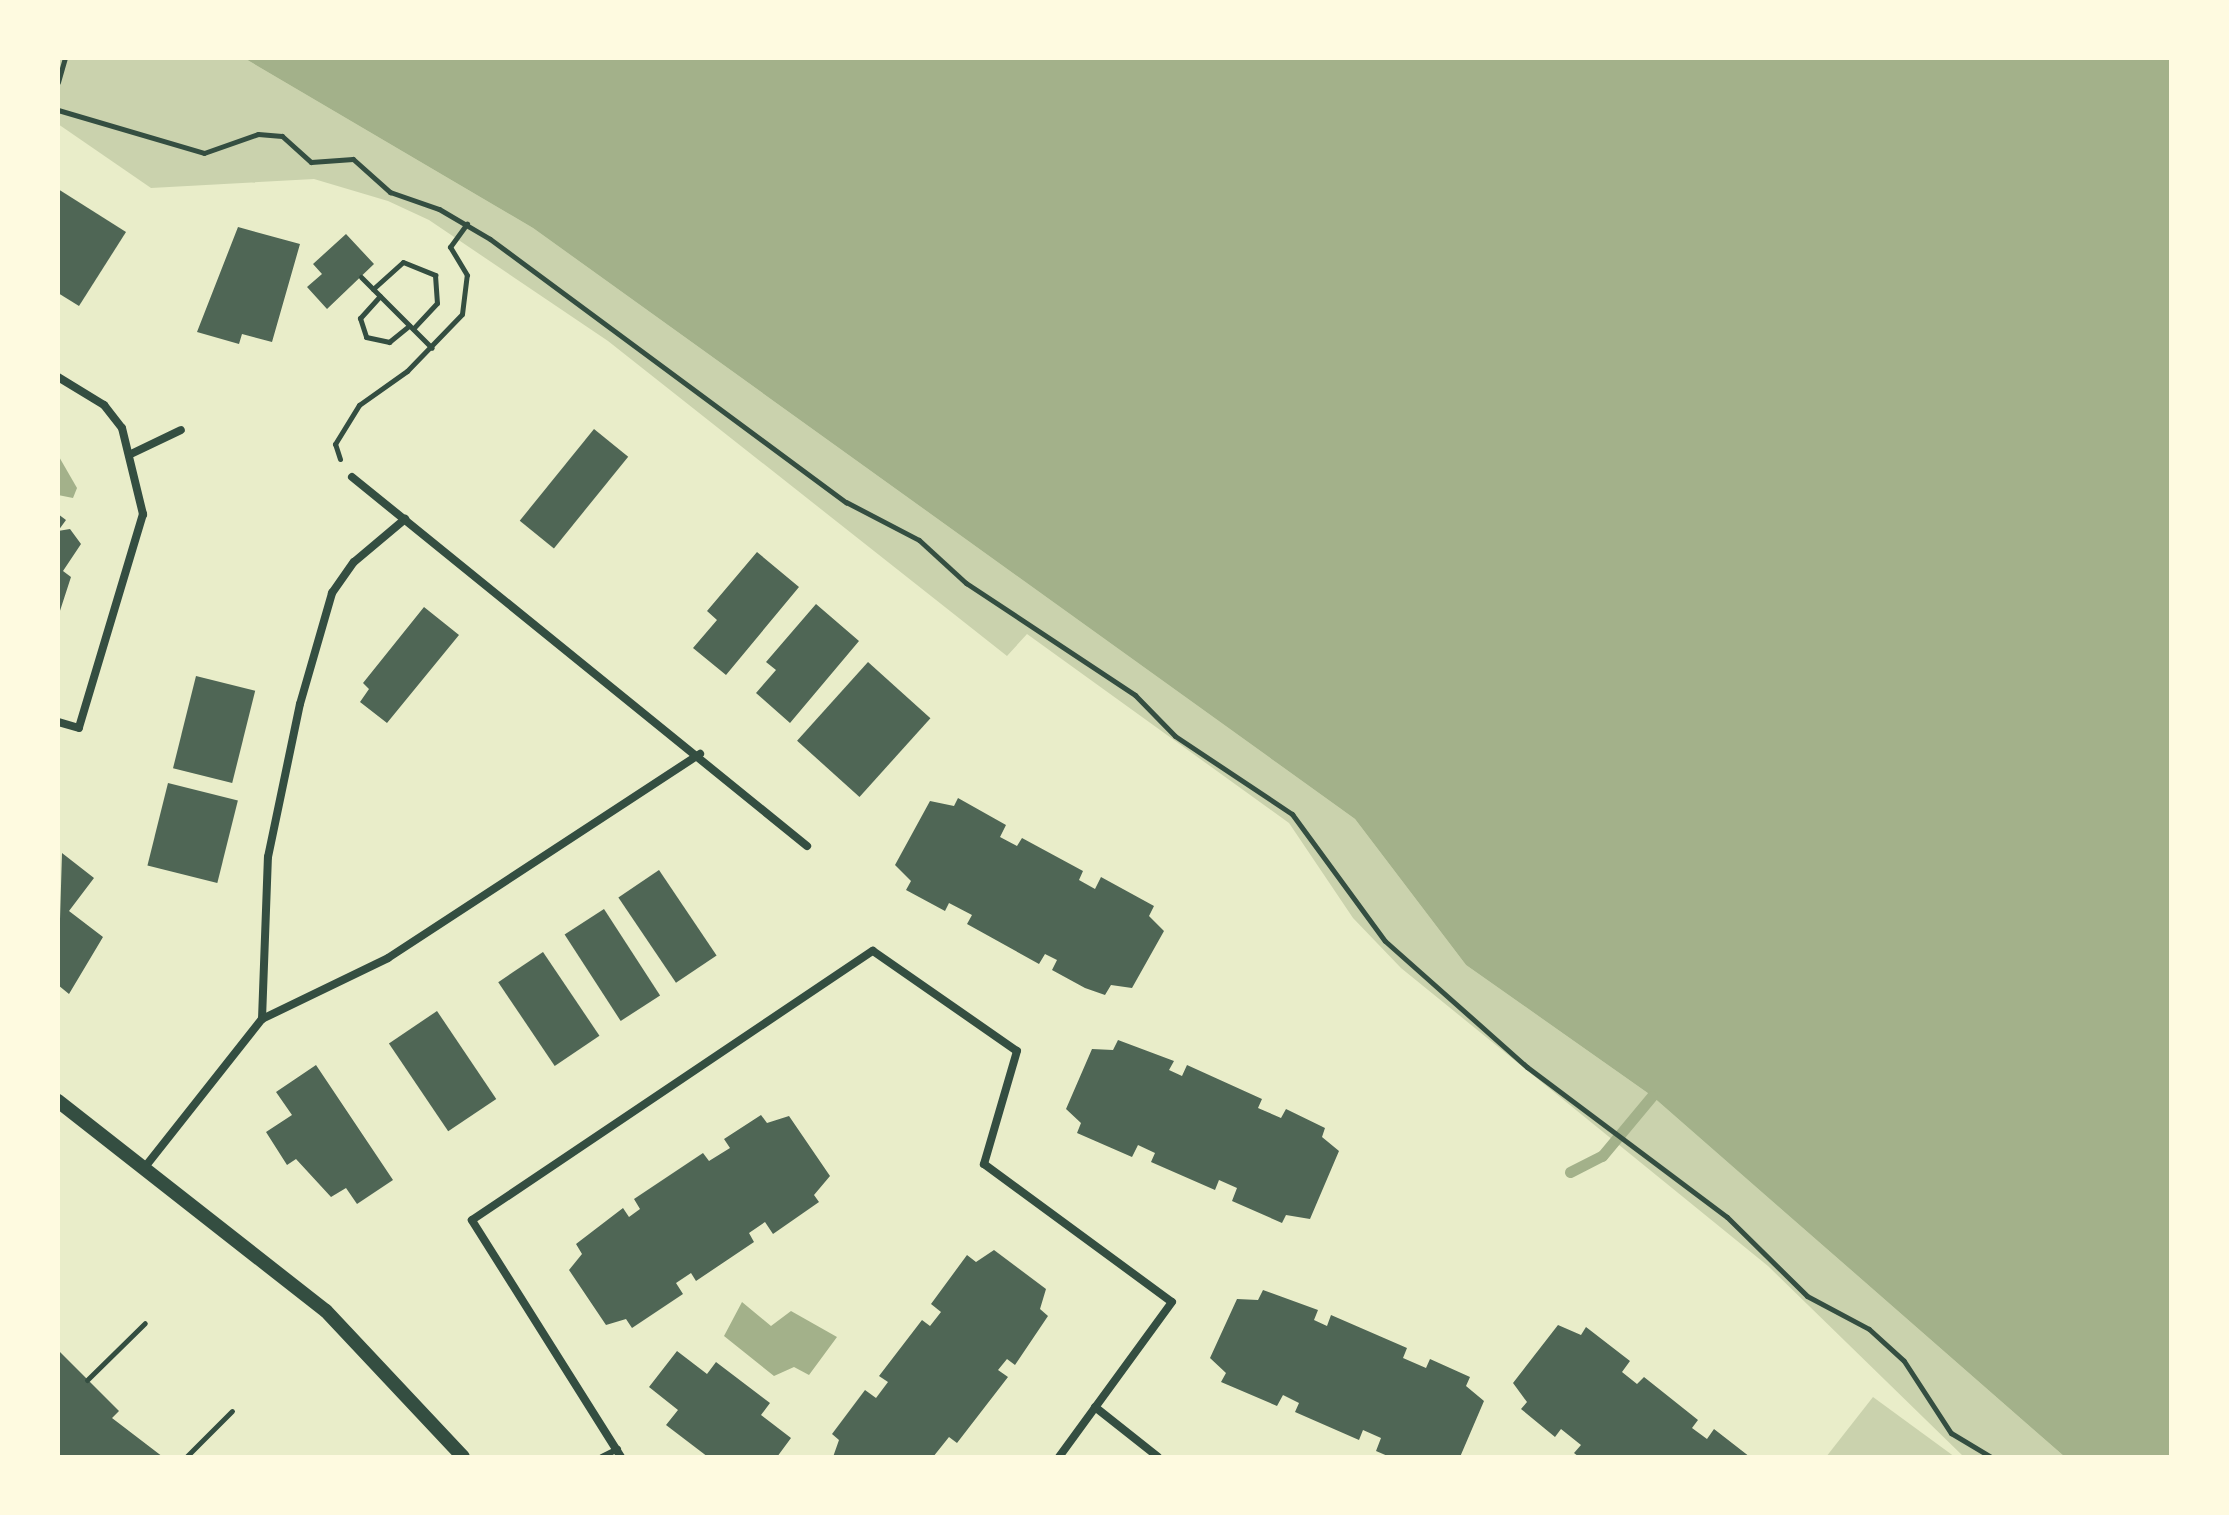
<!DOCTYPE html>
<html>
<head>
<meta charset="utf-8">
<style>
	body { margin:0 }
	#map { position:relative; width:2229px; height:1515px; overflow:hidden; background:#e9edc9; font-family:"Space Grotesk",sans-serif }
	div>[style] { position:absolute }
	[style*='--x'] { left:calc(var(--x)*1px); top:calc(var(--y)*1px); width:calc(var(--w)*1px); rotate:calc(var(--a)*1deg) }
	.green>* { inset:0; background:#cad2ad }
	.water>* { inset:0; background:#a3b18a }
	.stream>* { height:11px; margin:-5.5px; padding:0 5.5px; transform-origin:5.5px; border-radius:5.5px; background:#a3b18a }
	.building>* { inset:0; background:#4f6655; transform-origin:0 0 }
	.path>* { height:5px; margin:-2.5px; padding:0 2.5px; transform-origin:2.5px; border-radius:2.5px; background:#344e41 }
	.service>* { height:6px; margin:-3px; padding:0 3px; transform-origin:3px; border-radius:3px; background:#344e41 }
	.minor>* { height:8px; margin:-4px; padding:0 4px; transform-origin:4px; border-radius:4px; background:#344e41 }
	.tertiary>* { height:14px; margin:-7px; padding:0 7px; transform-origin:7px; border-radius:7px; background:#344e41 }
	span { translate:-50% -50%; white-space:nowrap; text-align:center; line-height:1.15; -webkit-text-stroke:6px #fefae0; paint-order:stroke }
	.frame { position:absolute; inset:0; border:60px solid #fefae0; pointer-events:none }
</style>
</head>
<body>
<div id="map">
	<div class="green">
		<div style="clip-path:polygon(58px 58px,244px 58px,533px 228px,1355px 819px,1466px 965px,1652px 1096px,2065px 1457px,1964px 1457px,1768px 1266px,1401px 968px,1353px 918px,1289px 823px,1027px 634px,1007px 656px,608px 341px,429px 220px,388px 201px,314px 179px,151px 188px,58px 124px)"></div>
		<div style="clip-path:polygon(1873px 1397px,1955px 1457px,1826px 1457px)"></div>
	</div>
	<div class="water">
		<div style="clip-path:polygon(244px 58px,2171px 58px,2171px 1457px,2065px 1457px,1652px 1096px,1466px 965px,1355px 819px,533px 228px)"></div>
		<div style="clip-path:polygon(58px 455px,77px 488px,73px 498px,58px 495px)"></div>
		<div style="clip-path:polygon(742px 1302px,771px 1326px,791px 1311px,837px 1337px,809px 1375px,794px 1367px,774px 1376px,724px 1336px)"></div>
	</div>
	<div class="stream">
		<div style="--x:1570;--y:1172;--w:36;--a:-27"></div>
		<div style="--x:1602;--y:1156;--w:78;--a:-50.2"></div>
	</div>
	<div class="building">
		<div style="clip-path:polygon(58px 189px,126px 232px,79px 306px,58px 293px)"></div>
		<div style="clip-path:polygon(238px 227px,300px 244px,272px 342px,242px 334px,239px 344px,197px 332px)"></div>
		<div style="clip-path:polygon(346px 234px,374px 264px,327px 309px,307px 287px,322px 274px,313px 264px)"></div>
		<div style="left:594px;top:429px;width:44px;height:118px;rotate:39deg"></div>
		<div style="clip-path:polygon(58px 514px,66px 520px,58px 531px,70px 529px,81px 544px,63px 571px,71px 577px,58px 617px)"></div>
		<div style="clip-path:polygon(757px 552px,799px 587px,726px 675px,693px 648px,717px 620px,707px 611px)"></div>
		<div style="clip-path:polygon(816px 604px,859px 641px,790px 723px,756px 693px,776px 670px,766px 662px)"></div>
		<div style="clip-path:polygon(424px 607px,459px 635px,387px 723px,360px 702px,369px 689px,363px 683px)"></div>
		<div style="left:868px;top:662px;width:84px;height:106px;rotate:42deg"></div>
		<div style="left:196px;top:676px;width:61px;height:95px;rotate:14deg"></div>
		<div style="left:168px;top:783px;width:72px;height:85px;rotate:14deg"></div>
		<div style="clip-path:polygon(958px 798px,1006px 825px,1000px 837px,1017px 846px,1022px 838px,1083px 871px,1079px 880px,1095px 889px,1101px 877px,1154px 906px,1149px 916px,1164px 931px,1132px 988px,1111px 985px,1105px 995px,1085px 988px,1052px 970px,1057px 960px,1045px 954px,1039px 964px,967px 924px,972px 915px,949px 903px,945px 911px,906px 890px,911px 881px,895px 865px,930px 801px,954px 806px)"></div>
		<div style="clip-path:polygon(62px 853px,94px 878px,69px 911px,103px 937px,69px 994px,58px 985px)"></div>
		<div style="left:659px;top:870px;width:103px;height:49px;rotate:56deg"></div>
		<div style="left:604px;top:909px;width:103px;height:47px;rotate:57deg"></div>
		<div style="left:543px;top:952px;width:101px;height:54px;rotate:56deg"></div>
		<div style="left:437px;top:1011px;width:106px;height:58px;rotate:56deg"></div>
		<div style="clip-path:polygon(1118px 1040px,1174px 1061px,1169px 1070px,1182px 1076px,1187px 1065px,1262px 1099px,1258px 1108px,1281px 1118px,1286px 1109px,1325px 1128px,1322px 1137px,1339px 1151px,1310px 1219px,1286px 1215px,1282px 1223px,1232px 1201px,1237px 1188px,1219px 1180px,1215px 1190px,1151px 1162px,1155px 1153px,1138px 1145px,1132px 1157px,1077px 1133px,1081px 1123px,1066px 1109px,1092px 1049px,1113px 1050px)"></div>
		<div style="clip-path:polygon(316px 1065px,393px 1180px,357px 1204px,346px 1188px,331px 1197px,296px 1159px,287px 1165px,266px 1132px,292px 1115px,276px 1092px)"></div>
		<div style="clip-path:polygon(761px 1115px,767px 1123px,789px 1116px,830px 1176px,814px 1195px,819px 1202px,773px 1234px,765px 1222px,749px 1233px,754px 1242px,696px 1281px,691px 1273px,676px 1283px,683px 1294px,632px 1328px,626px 1319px,606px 1325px,569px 1270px,582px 1254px,576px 1244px,623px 1208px,629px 1217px,640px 1209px,634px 1199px,703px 1153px,709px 1161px,730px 1148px,724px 1139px)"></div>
		<div style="clip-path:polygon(994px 1250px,1046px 1289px,1040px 1309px,1048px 1316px,1015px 1365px,1007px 1359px,998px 1370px,1008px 1377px,957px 1443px,949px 1437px,933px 1457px,833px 1457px,839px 1440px,832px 1434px,865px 1390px,876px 1398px,888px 1382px,879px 1376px,922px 1320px,930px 1326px,941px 1312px,931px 1304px,967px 1255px,976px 1262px)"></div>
		<div style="clip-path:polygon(1263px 1290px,1318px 1310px,1314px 1320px,1327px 1326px,1331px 1315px,1407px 1348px,1403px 1358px,1426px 1368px,1430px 1359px,1470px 1377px,1466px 1386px,1484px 1401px,1460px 1457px,1390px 1457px,1376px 1451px,1381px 1438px,1363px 1430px,1359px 1440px,1295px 1412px,1299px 1403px,1283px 1395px,1277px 1406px,1221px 1382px,1226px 1373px,1210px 1358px,1237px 1299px,1258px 1300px)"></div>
		<div style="clip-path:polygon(1558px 1325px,1581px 1335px,1586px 1327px,1630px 1361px,1622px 1372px,1637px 1384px,1644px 1377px,1698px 1420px,1692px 1428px,1707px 1439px,1714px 1429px,1750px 1457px,1579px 1457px,1574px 1453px,1581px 1445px,1561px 1429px,1555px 1437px,1521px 1409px,1527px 1402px,1513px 1383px)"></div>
		<div style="clip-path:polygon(58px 1350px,119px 1411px,112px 1418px,163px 1457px,58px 1457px)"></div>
		<div style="clip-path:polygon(677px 1351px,707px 1374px,716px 1362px,770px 1403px,761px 1415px,791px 1438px,777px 1457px,708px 1457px,666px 1425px,678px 1410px,649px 1387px)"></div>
	</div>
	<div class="path">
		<div style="--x:58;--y:82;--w:25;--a:-74"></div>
		<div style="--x:58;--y:110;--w:152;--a:16.4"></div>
		<div style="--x:204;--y:153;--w:57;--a:-19.4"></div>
		<div style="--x:258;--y:134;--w:24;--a:5"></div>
		<div style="--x:282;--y:136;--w:39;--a:42"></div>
		<div style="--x:311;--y:162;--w:42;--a:-4.1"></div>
		<div style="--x:353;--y:159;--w:50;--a:41.7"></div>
		<div style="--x:390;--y:192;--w:52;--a:19.1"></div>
		<div style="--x:439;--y:209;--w:59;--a:30.5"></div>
		<div style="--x:490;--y:239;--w:443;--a:36.5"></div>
		<div style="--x:846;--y:502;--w:82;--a:27.5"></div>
		<div style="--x:919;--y:540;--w:64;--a:42.5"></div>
		<div style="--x:966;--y:583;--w:203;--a:33.5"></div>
		<div style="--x:1135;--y:695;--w:57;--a:45.7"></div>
		<div style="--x:1175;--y:736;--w:141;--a:33.7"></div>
		<div style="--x:1292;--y:814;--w:157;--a:53.8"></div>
		<div style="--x:1385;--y:941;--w:190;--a:41.6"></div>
		<div style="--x:1527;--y:1067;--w:250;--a:36.9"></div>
		<div style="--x:1727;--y:1217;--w:112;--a:44.6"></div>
		<div style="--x:1807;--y:1296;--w:70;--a:28"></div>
		<div style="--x:1869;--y:1329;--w:47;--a:42.4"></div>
		<div style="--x:1904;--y:1361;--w:86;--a:56.9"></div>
		<div style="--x:1951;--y:1433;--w:47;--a:31"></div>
		<div style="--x:361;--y:277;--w:100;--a:45"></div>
		<div style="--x:373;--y:289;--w:40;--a:-42"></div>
		<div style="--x:403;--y:262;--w:35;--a:22"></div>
		<div style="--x:435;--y:275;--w:28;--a:86"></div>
		<div style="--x:437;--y:303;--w:35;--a:133"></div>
		<div style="--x:380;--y:296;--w:30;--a:132"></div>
		<div style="--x:360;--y:318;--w:20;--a:72"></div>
		<div style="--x:366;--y:337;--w:24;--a:12"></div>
		<div style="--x:389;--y:342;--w:26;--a:-39"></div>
		<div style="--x:340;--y:459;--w:16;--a:-108"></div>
		<div style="--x:335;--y:444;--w:46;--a:-58.4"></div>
		<div style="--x:359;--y:405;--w:59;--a:-35.3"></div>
		<div style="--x:407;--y:371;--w:79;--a:-46"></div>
		<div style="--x:462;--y:314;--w:39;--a:-83"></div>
		<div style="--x:467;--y:275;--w:33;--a:-121"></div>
		<div style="--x:450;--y:247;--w:29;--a:-54"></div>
		<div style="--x:87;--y:1380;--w:81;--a:-44.5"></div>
		<div style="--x:186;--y:1457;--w:65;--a:-45"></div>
	</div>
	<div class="service">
		<div style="--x:602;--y:1457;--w:18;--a:-27"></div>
	</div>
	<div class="minor">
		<div style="--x:58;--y:377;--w:54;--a:31.3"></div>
		<div style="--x:104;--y:405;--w:29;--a:52"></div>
		<div style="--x:122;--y:428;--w:89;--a:76.3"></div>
		<div style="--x:143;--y:514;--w:223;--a:106.7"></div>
		<div style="--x:79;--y:728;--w:22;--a:-164"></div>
		<div style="--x:133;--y:453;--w:53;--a:-25.6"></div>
		<div style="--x:352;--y:477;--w:586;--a:39.04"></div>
		<div style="--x:262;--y:1019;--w:162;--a:-87.9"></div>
		<div style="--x:268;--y:857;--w:156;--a:-78.2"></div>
		<div style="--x:300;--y:704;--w:116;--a:-73.9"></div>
		<div style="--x:332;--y:593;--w:38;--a:-55"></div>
		<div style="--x:354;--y:562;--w:67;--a:-40.1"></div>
		<div style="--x:145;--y:1167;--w:189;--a:-51.7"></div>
		<div style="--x:262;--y:1019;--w:140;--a:-25.8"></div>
		<div style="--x:388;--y:958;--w:373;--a:-33.2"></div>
		<div style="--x:1095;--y:1407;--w:80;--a:38.4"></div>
		<div style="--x:621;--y:1457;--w:280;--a:-122.2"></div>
		<div style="--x:472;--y:1220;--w:483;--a:-33.9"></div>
		<div style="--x:873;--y:951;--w:175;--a:34.8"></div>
		<div style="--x:1017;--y:1051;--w:118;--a:106.3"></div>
		<div style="--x:984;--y:1164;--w:233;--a:36.3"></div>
		<div style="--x:1172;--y:1302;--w:192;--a:126.1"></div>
	</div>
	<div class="tertiary">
		<div style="--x:58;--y:1101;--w:340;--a:38.1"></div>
		<div style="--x:326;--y:1311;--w:200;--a:46.8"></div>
	</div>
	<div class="frame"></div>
</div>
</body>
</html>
